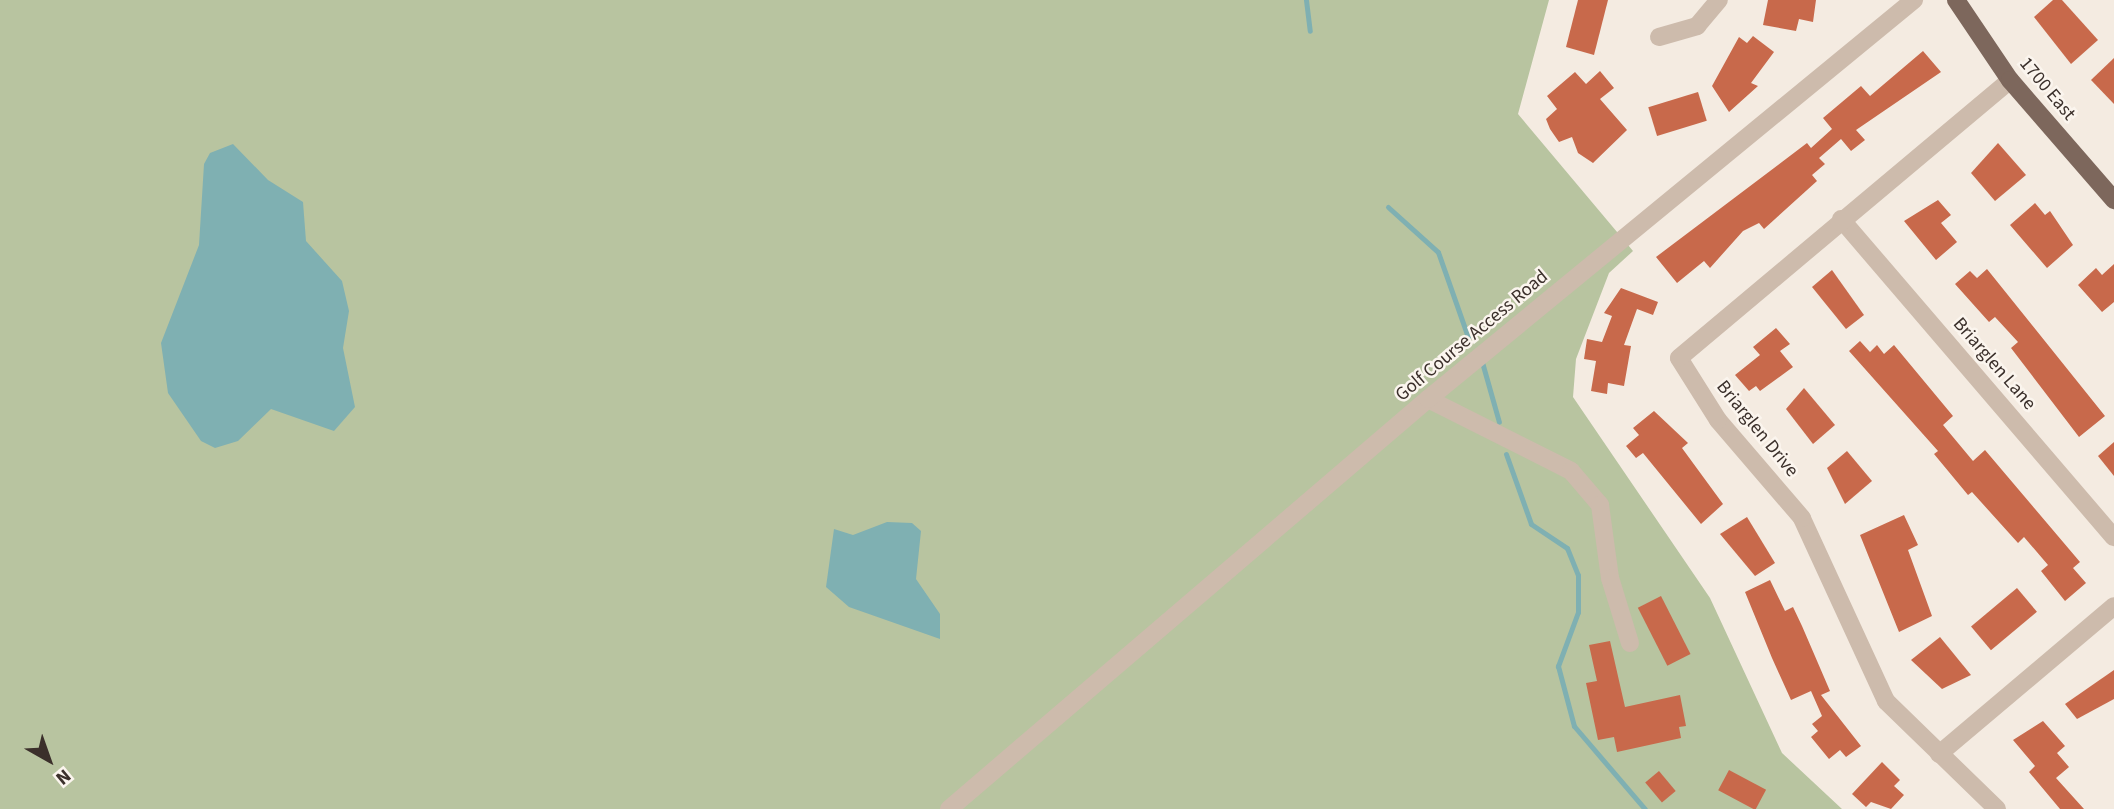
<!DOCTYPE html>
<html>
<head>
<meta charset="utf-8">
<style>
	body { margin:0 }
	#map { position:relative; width:2114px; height:809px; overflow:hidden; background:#f4ebe1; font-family:"Source Sans 3",sans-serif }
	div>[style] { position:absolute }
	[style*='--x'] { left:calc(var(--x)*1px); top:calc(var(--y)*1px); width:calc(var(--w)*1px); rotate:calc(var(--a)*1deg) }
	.green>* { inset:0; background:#b8c4a0 }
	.water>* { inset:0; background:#7fb0b2 }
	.stream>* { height:5px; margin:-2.5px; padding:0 2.5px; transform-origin:2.5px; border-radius:2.5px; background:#7fb0b2 }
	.building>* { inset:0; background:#c8694b; transform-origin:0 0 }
	.minor>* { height:18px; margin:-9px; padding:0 9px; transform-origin:9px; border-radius:9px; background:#cdbbac }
	.major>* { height:18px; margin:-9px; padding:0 9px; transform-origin:9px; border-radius:9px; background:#7d675c }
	span { translate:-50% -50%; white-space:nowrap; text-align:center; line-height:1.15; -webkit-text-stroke:5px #fbf5ee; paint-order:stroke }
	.street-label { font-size:19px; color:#3b302b }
	.north { position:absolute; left:14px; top:725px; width:70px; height:70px; -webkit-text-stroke:5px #fbf5ee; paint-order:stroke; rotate:140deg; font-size:19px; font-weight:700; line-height:28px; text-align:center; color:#3b302b }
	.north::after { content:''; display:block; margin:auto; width:24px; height:32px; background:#3b302b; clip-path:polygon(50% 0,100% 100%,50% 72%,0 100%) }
</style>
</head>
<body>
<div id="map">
	<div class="green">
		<div style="clip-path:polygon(0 0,1549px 0,1518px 114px,1633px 251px,1609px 273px,1576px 359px,1573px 397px,1710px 598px,1782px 753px,1842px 809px,0 809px)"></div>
	</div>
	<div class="water">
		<div style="clip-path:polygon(233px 144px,268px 180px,303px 202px,306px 241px,342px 281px,349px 311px,343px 348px,355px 407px,334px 431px,271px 409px,238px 441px,215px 448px,201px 441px,168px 393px,161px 343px,199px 245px,204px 164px,210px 153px)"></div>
		<div style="clip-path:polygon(887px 522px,912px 523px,921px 531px,916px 579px,940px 614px,940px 639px,849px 607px,826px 587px,834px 529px,853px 535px)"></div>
	</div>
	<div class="stream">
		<div style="--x:1306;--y:0;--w:31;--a:83"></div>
		<div style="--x:1388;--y:207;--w:67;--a:42"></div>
		<div style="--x:1438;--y:252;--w:90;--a:70.6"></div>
		<div style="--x:1482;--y:362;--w:62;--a:74.2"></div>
		<div style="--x:1506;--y:454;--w:74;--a:70.3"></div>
		<div style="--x:1531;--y:524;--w:43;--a:33.7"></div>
		<div style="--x:1567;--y:548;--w:29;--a:68"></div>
		<div style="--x:1578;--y:575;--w:37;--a:90"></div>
		<div style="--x:1578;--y:612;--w:58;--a:110.3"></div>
		<div style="--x:1558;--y:666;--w:62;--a:75.1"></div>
		<div style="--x:1574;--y:726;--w:109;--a:49.5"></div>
	</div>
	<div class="building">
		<div style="clip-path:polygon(1578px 0,1608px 0,1594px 55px,1566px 47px)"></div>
		<div style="clip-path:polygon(1768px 0,1816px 0,1813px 22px,1799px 19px,1796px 31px,1763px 25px)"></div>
		<div style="clip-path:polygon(2053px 0,2062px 0,2098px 40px,2071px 64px,2034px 17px)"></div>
		<div style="clip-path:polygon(1753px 36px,1774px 52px,1751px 83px,1758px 86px,1729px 112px,1712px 86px,1739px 37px,1747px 43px)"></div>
		<div style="clip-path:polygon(1923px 51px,1941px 72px,1856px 130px,1865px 140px,1851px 151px,1841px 139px,1819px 158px,1825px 164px,1812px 175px,1817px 181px,1764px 229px,1759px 223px,1743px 231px,1710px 268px,1704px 261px,1677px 283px,1656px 257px,1807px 143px,1811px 148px,1832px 129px,1823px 118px,1861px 86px,1870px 96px)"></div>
		<div style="clip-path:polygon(2114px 58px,2114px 104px,2091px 80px)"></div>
		<div style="clip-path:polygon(1600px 71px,1614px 88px,1600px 99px,1627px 130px,1593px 163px,1578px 153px,1572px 137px,1559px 142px,1550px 129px,1546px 119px,1557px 109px,1547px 96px,1575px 72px,1586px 84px)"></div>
		<div style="left:1698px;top:92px;width:30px;height:52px;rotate:73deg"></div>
		<div style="clip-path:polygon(1998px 143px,2026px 175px,1995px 201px,1971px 173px)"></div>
		<div style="clip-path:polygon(1938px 200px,1951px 215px,1941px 223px,1957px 242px,1936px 260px,1904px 221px)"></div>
		<div style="clip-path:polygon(2035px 203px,2045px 215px,2050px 211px,2073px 245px,2047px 268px,2010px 225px)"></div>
		<div style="clip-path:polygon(2114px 264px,2114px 302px,2102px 312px,2078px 285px,2096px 268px,2102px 275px)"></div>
		<div style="clip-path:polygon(1987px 269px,2105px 416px,2079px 437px,2011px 348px,2018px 342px,1995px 317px,1989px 322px,1955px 284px,1970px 271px,1977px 278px)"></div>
		<div style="clip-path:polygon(1832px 270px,1864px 315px,1846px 329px,1812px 287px)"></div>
		<div style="clip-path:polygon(1621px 288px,1658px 302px,1653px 315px,1637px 309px,1624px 345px,1631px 346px,1624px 386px,1608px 383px,1607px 394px,1591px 391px,1596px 361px,1584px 359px,1587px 339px,1602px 342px,1612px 316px,1604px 313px)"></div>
		<div style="clip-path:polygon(1776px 328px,1790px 344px,1780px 351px,1793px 367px,1760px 391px,1756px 386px,1749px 391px,1735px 375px,1760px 355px,1753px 347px)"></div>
		<div style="clip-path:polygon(1860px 341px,1870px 352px,1877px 345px,1884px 354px,1894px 345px,1953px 416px,1943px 425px,1973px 461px,1985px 450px,2080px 562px,2073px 568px,2086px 583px,2065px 601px,2041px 571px,2048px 565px,2024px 537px,2018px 543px,1972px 492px,1968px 495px,1934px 454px,1938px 451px,1849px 351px)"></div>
		<div style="clip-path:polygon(1804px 388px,1835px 425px,1813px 444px,1786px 409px)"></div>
		<div style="clip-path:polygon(1654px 411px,1688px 443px,1682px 448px,1723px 504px,1701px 524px,1643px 453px,1636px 458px,1626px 446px,1639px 435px,1633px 428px)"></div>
		<div style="clip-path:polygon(2114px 442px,2114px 476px,2098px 456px)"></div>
		<div style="clip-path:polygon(1847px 451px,1872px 481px,1845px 504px,1827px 468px)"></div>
		<div style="clip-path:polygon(1904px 515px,1918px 545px,1908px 550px,1932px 616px,1899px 632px,1860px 535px)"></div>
		<div style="clip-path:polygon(1747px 517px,1775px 563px,1755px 576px,1720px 534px)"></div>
		<div style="clip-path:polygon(1770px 580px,1785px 611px,1793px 607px,1802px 626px,1830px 691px,1821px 695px,1861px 746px,1846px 757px,1840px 750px,1829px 759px,1811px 737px,1818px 731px,1812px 724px,1822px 716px,1811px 691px,1791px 700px,1772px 658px,1745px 592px)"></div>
		<div style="left:2017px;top:588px;width:31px;height:60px;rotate:50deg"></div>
		<div style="left:1661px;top:596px;width:65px;height:26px;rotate:63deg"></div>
		<div style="clip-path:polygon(1940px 637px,1971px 675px,1942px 689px,1911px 660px)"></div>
		<div style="clip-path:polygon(1610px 641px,1625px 707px,1680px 695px,1686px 726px,1679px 727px,1681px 738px,1617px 752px,1614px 737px,1598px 740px,1586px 683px,1597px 681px,1589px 645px)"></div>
		<div style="clip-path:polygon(2114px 670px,2114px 699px,2077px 719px,2065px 704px)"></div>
		<div style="clip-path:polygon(2043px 721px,2065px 746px,2057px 753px,2069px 767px,2056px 778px,2084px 809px,2060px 809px,2029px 772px,2035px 766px,2013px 740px)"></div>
		<div style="clip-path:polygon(1882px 762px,1900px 780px,1894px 786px,1904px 795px,1891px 809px,1871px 802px,1866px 807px,1852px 794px)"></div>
		<div style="left:1729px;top:770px;width:42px;height:23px;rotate:28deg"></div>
		<div style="left:1659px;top:771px;width:26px;height:18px;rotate:50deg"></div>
	</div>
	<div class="minor">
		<div style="--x:1659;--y:37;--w:40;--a:-16"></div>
		<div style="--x:1697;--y:26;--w:34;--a:-50"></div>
		<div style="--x:1841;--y:219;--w:419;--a:49.4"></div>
		<div style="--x:1428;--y:399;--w:160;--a:26.7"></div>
		<div style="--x:1571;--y:471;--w:45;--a:49.5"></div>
		<div style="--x:1600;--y:505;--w:74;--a:82.2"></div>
		<div style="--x:1610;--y:578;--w:68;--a:72.9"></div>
		<div style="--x:1939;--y:754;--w:229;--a:-40.2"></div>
		<div style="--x:949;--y:809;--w:631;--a:-40.56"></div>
		<div style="--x:1428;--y:399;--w:629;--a:-39.39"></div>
		<div style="--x:1997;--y:809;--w:155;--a:-135.8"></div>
		<div style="--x:1886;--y:701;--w:201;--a:-114.7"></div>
		<div style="--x:1802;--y:518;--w:129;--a:-130.6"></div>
		<div style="--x:1718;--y:420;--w:73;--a:-122.2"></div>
		<div style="--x:1679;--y:358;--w:432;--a:-40"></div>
	</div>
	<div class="major">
		<div style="--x:1956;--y:0;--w:97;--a:56"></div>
		<div style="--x:2010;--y:80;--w:159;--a:49.1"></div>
	</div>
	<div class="street-label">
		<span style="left:2047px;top:89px;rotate:50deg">1700 East</span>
		<span style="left:1472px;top:336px;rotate:-40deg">Golf Course Access Road</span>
		<span style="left:1994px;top:364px;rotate:49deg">Briarglen Lane</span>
		<span style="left:1757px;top:429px;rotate:51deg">Briarglen Drive</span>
	</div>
	<div class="north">N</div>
</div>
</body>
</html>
